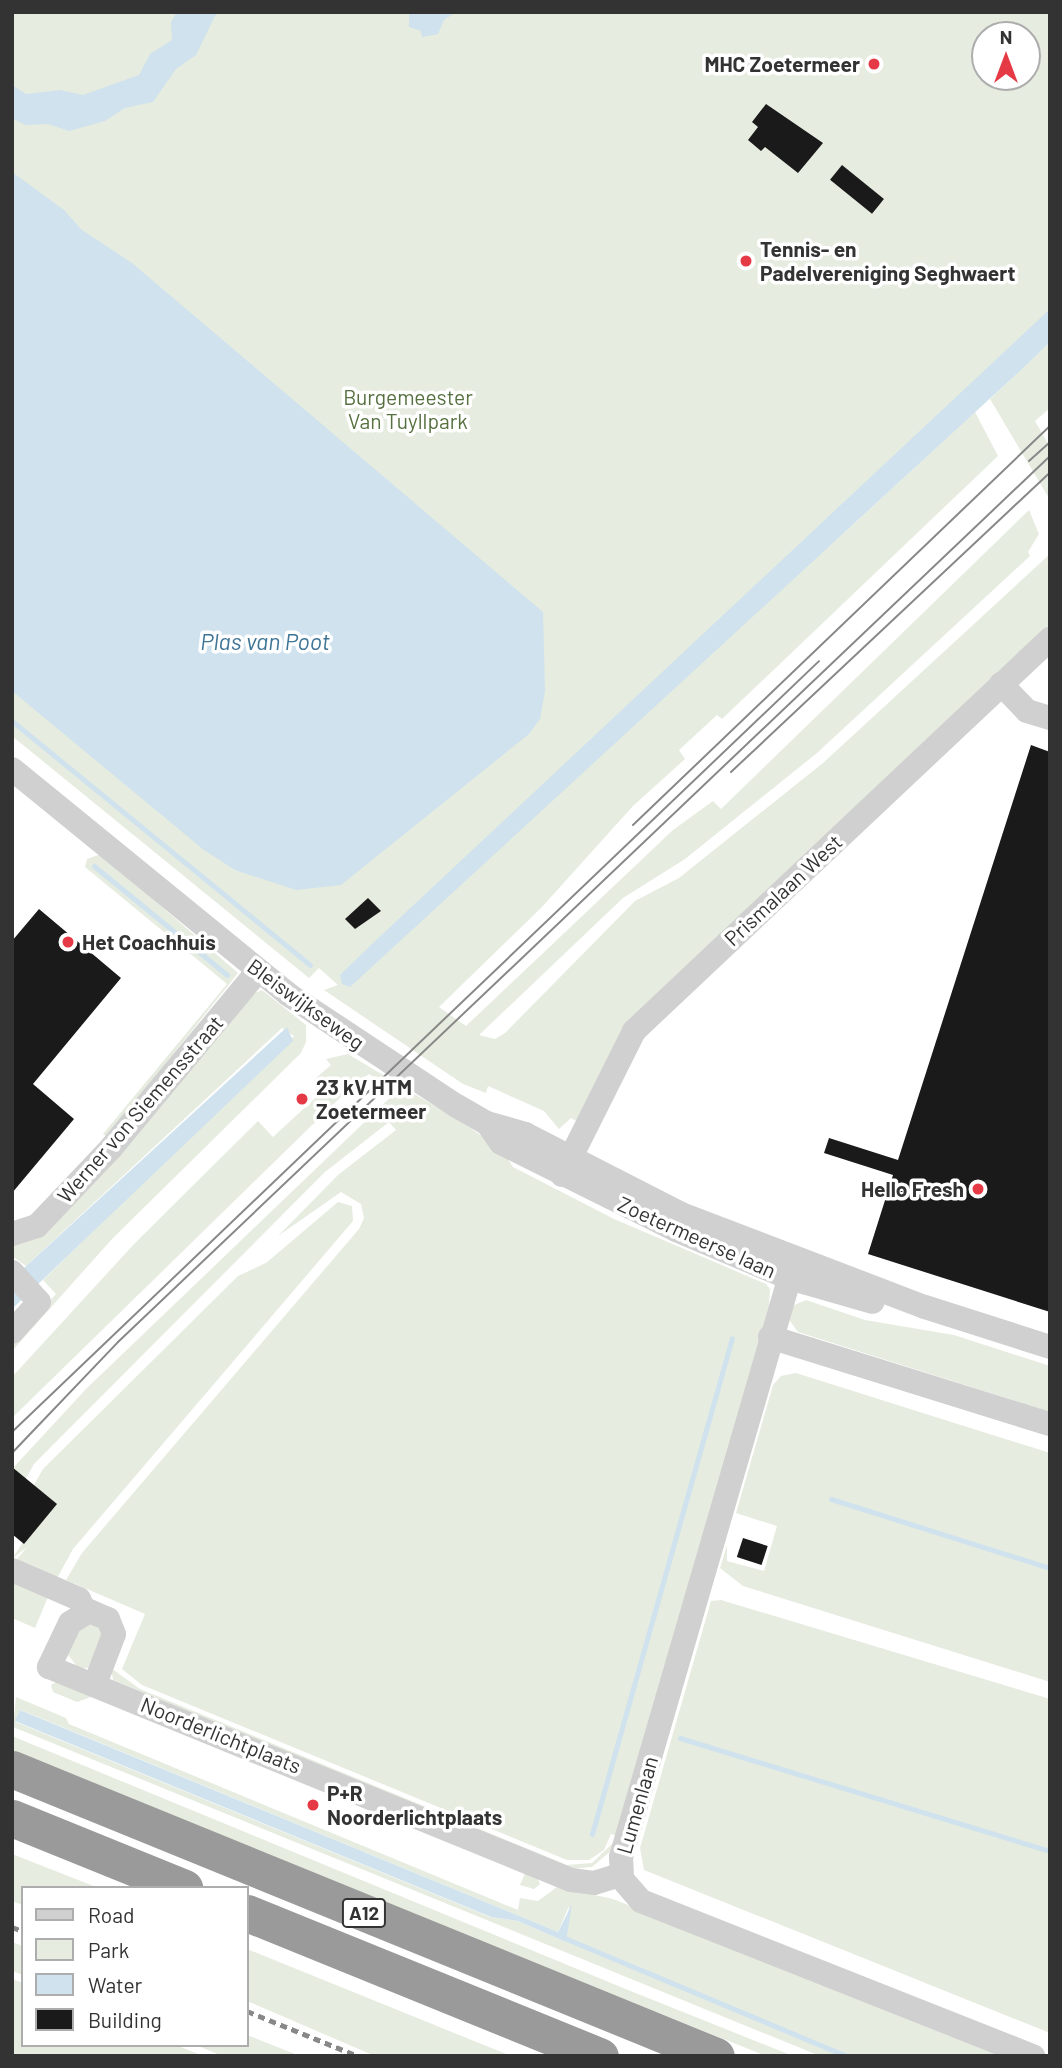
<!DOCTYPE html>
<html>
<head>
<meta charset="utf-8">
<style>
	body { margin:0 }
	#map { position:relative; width:1062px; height:2068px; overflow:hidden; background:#fff; font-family:Barlow,sans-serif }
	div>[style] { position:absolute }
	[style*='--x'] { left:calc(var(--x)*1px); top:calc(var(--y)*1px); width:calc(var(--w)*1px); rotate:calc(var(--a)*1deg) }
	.green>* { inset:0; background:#e6ecdf }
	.water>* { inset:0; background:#cfe2ee }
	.stream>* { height:5px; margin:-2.5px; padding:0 2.5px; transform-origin:2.5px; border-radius:2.5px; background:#cfe2ee }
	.building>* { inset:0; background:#1a1a1a; transform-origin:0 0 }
	.minor>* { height:24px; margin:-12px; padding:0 12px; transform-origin:12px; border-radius:12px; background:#d0d0d0 }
	.highway>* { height:37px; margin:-18.5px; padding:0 18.5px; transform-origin:18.5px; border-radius:18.5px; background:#9a9a9a }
	.tram>* { height:2px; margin:-1px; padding:0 1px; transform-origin:1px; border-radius:1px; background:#888 }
	.rail>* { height:5px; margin-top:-2.5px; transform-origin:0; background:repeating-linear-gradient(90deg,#888 0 7px,transparent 0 12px) }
	.dots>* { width:19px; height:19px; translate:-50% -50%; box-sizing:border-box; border:4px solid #fff; border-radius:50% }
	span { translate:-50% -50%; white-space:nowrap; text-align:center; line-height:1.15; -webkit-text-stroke:7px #fff; paint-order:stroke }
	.shield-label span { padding:2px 5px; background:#fff; border:2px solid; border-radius:5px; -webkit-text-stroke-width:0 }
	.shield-label { font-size:19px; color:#333; font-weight:700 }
	.poi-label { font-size:21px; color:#333; font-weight:700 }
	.right { translate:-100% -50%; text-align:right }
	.left { translate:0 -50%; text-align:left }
	.park-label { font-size:21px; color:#56703f }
	.street-label { font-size:21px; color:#333 }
	.water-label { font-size:23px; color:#3f7597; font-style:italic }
	.frame { position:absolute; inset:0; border:14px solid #333; pointer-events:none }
	.legend { position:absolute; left:21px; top:1886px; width:228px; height:161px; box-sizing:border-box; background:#fff; border:2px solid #adadad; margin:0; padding:9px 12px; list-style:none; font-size:21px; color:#333 }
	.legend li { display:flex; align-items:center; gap:14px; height:35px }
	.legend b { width:35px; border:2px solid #adadad }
	.north { position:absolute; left:971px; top:21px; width:70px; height:70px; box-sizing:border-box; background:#fff; border:2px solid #adadad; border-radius:50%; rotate:0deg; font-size:19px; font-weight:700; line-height:28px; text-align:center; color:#333 }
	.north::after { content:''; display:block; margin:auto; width:24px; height:32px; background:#e63946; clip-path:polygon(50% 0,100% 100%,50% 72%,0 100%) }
</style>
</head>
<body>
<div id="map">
	<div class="green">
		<div style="clip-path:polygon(evenodd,12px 12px,1050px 12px,1050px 320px,832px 544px,975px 412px,998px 456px,722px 719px,717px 715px,679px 750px,685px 759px,633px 806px,542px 907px,439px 1007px,466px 1026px,673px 830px,713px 801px,721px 809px,1029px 510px,1039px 534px,1028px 552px,1030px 556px,817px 753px,685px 859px,623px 898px,479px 1035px,495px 1039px,505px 1033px,635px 901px,679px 878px,823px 763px,1050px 554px,1050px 628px,644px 1006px,578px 1122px,571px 1118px,559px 1129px,544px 1111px,488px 1086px,486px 1093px,463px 1084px,324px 990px,338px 985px,319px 968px,309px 978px,12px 736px,12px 12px,985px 35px,1027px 35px,1027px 77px,985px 77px,985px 35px)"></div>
		<div style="clip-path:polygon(1050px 342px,1050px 408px,1035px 421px,1050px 447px,1050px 500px,990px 399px)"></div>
		<div style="clip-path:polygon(101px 854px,238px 973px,107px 1137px,103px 1134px,227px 984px,85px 867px,87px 859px)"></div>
		<div style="clip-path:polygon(262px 990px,306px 1025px,306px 1042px,301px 1053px,112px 1239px,12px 1351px,12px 1341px,56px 1294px,43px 1280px,294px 1036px,282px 1028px,26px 1266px,12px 1256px,12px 1243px,253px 994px)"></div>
		<div style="clip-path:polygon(348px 1054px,466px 1125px,502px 1150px,513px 1167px,614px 1219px,766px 1284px,770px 1289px,769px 1306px,618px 1836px,611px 1834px,604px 1850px,589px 1860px,567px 1860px,142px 1685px,122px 1669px,145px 1614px,66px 1580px,82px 1553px,359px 1229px,364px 1218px,361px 1204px,341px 1192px,278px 1236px,338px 1175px,396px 1130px,389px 1122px,325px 1172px,34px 1464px,23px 1484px,12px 1537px,12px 1469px,87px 1388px,396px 1092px,369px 1074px,346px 1092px,12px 1418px,12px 1377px,135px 1243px,258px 1121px,273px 1137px,325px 1089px,316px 1078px,331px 1065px,326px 1059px)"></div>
		<div style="clip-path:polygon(338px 1202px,352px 1206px,353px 1221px,73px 1549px,55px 1582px,13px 1564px,27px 1547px,12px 1559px,23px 1542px,34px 1485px,43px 1469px,238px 1276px,266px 1263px)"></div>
		<div style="clip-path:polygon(806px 1300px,865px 1320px,954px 1335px,1050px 1366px,1050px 1412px,798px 1332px,787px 1317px,792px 1306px)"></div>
		<div style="clip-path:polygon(796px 1373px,1050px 1453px,1050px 1682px,743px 1586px,720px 1568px,727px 1545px,727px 1561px,764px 1571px,777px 1526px,736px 1513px,773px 1385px,781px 1376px)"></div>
		<div style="clip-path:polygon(12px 1576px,50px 1592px,35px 1628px,12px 1618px)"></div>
		<div style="clip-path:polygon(721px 1600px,1050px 1699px,1050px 2033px,644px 1870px,640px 1848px,711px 1601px)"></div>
		<div style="clip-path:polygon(86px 1621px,105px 1632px,88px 1668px,78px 1668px,66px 1652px)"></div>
		<div style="clip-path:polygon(111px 1668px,140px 1689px,567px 1865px,592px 1863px,613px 1843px,612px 1850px,592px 1867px,571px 1869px,113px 1680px)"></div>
		<div style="clip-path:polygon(58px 1681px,109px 1698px,536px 1875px,540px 1884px,534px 1889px,520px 1885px,525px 1873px,94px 1696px,77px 1702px,53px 1692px,51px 1685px)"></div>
		<div style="clip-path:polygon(evenodd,16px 1697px,66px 1718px,69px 1724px,518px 1910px,520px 1898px,538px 1901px,557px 1887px,613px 1899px,1004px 2056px,820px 2056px,13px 1727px,16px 1697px,21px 1710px,558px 1932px,569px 1906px,566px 1942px,518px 1921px,490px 1917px,16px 1722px,21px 1710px)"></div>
		<div style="clip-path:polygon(12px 1736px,628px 1990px,793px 2056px,766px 2056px,71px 1776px,12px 1750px)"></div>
		<div style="clip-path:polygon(12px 1854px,91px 1885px,97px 1888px,23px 1888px,23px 1905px,12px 1901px)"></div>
		<div style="clip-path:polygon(12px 1942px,23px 1946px,23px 1975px,12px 1971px)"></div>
		<div style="clip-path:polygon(247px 1949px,511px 2056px,375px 2056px,247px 2001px)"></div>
		<div style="clip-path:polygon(12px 1979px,23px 1983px,23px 2045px,176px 2045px,203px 2056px,12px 2056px)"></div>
		<div style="clip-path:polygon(247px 2035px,300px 2056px,222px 2056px,196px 2045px,247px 2045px)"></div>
	</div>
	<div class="water">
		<div style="clip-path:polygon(177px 12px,217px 12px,196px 55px,176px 69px,153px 102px,125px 108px,105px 121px,69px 131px,48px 124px,25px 125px,12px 118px,12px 85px,26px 94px,60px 90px,83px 95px,139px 75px,150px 54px,172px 40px,171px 22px)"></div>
		<div style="clip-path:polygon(409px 12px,456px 12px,444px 20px,438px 34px,422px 37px,421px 31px,409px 27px)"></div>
		<div style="clip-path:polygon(12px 172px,64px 210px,82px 230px,132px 263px,543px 612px,545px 691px,540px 719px,529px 734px,341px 885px,296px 890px,235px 870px,204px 850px,12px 691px)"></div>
		<div style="clip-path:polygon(1050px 309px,1050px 342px,1021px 370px,350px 987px,342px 984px,340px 975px,372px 944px)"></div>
		<div style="clip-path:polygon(287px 1027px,293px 1041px,12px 1309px,12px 1279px)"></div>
		<div style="clip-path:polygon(20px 1710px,558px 1932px,572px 1904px,566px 1942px,518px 1921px,491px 1917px,15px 1721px)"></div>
	</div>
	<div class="stream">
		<div style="--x:12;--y:721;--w:385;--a:39.3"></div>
		<div style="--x:94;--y:866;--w:172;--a:39.3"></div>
		<div style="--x:831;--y:1499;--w:230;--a:17.5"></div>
		<div style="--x:680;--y:1738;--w:387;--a:17"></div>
		<div style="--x:592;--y:1834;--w:515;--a:-74.24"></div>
		<div style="--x:562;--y:1937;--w:308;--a:22.7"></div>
	</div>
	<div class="building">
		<div style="clip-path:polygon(766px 104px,823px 143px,798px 173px,765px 147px,761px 151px,748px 140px,758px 127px,752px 122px)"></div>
		<div style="left:842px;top:165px;width:54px;height:19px;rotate:39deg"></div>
		<div style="clip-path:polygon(1031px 745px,1050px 752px,1050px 1312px,868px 1254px,893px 1175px,824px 1153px,829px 1138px,898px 1160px)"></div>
		<div style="clip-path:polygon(368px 898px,381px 911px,355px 929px,345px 919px)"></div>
		<div style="clip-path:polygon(39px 909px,121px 978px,33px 1084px,74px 1119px,12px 1193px,12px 941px)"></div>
		<div style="clip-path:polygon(12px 1467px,57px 1504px,24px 1544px,12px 1534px)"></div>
		<div style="left:743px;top:1538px;width:26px;height:20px;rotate:18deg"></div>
	</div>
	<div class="minor">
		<div style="--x:1001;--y:684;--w:37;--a:46"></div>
		<div style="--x:1027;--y:711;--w:24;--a:17"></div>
		<div style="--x:12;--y:769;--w:357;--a:39.2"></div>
		<div style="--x:289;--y:995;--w:201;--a:33.5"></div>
		<div style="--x:457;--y:1106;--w:34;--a:30"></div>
		<div style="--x:487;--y:1123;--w:40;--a:16"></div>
		<div style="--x:525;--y:1134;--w:175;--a:27.1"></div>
		<div style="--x:681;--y:1214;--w:261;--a:20.9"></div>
		<div style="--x:925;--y:1307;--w:131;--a:17.7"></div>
		<div style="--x:487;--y:1123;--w:24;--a:55"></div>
		<div style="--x:501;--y:1143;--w:195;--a:26.4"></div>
		<div style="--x:676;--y:1230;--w:123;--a:23"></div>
		<div style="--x:789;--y:1278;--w:87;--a:15.9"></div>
		<div style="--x:562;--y:1175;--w:161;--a:-63.4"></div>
		<div style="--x:634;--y:1031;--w:572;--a:-43.3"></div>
		<div style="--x:12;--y:1234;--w:26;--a:-18"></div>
		<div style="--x:37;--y:1226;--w:108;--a:-46.5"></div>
		<div style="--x:111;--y:1148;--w:230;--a:-50.3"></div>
		<div style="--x:795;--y:1259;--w:623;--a:106.22"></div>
		<div style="--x:621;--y:1857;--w:22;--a:87"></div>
		<div style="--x:622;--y:1879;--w:29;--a:49"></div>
		<div style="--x:641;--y:1901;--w:422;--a:21.6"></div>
		<div style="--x:12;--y:1272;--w:40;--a:48"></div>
		<div style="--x:39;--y:1302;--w:40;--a:132"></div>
		<div style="--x:770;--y:1337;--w:293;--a:17.3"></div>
		<div style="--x:12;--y:1570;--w:73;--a:23.4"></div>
		<div style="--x:79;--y:1599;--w:14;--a:65"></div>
		<div style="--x:95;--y:1684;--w:53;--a:-69.2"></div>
		<div style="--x:114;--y:1634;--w:16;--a:-112"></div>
		<div style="--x:108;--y:1619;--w:21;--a:-157"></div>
		<div style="--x:89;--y:1611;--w:22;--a:148"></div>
		<div style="--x:70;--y:1623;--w:49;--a:115.5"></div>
		<div style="--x:49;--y:1667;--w:564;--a:22.2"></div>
		<div style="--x:571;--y:1880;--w:23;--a:7"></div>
		<div style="--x:594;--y:1883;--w:28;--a:-17"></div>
	</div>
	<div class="highway">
		<div style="--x:12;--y:1769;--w:760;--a:22.18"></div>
		<div style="--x:12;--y:1818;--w:186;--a:22.1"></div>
		<div style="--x:247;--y:1913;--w:381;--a:22.1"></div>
	</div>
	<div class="tram">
		<div style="--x:1029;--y:461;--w:28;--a:-42"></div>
		<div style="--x:731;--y:772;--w:438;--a:-43.2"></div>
		<div style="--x:633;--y:825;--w:577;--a:-43.74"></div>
		<div style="--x:12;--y:1432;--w:1116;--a:-43.69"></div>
		<div style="--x:12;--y:1453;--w:153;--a:-46.3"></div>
		<div style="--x:118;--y:1342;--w:1286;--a:-43.55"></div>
	</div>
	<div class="rail">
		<div style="--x:12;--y:1927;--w:12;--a:20"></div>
		<div style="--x:247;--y:2011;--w:120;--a:22.1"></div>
	</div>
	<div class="dots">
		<div style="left:874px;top:64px;background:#e63946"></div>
		<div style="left:746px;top:261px;background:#e63946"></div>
		<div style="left:68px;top:942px;background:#e63946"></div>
		<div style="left:302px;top:1099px;background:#e63946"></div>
		<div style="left:978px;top:1189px;background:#e63946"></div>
		<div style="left:313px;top:1805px;background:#e63946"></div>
	</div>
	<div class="shield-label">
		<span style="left:364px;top:1913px">A12</span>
	</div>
	<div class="poi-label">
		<span class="right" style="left:860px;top:64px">MHC Zoetermeer</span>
		<span class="left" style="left:760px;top:261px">Tennis- en<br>Padelvereniging Seghwaert</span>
		<span class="left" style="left:82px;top:942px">Het Coachhuis</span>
		<span class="left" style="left:316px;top:1099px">23 kV HTM<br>Zoetermeer</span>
		<span class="right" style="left:964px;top:1189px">Hello Fresh</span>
		<span class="left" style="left:327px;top:1805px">P+R<br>Noorderlichtplaats</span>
	</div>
	<div class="park-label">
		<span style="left:408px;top:409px">Burgemeester<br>Van Tuyllpark</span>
	</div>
	<div class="street-label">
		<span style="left:783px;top:890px;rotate:-43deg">Prismalaan West</span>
		<span style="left:306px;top:1004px;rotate:36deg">Bleiswijkseweg</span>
		<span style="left:140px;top:1109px;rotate:-49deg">Werner von Siemensstraat</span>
		<span style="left:697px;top:1237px;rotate:24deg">Zoetermeerse laan</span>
		<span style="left:221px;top:1735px;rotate:22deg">Noorderlichtplaats</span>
		<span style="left:637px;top:1805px;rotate:-74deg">Lumenlaan</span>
	</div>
	<div class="water-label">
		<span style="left:265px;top:641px">Plas van Poot</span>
	</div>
	<div class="frame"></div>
	<ul class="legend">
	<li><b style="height:9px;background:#d0d0d0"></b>Road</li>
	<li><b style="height:19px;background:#e6ecdf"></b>Park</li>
	<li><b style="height:19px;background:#cfe2ee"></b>Water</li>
	<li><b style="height:19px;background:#1a1a1a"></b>Building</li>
	</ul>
	<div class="north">N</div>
</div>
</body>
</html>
